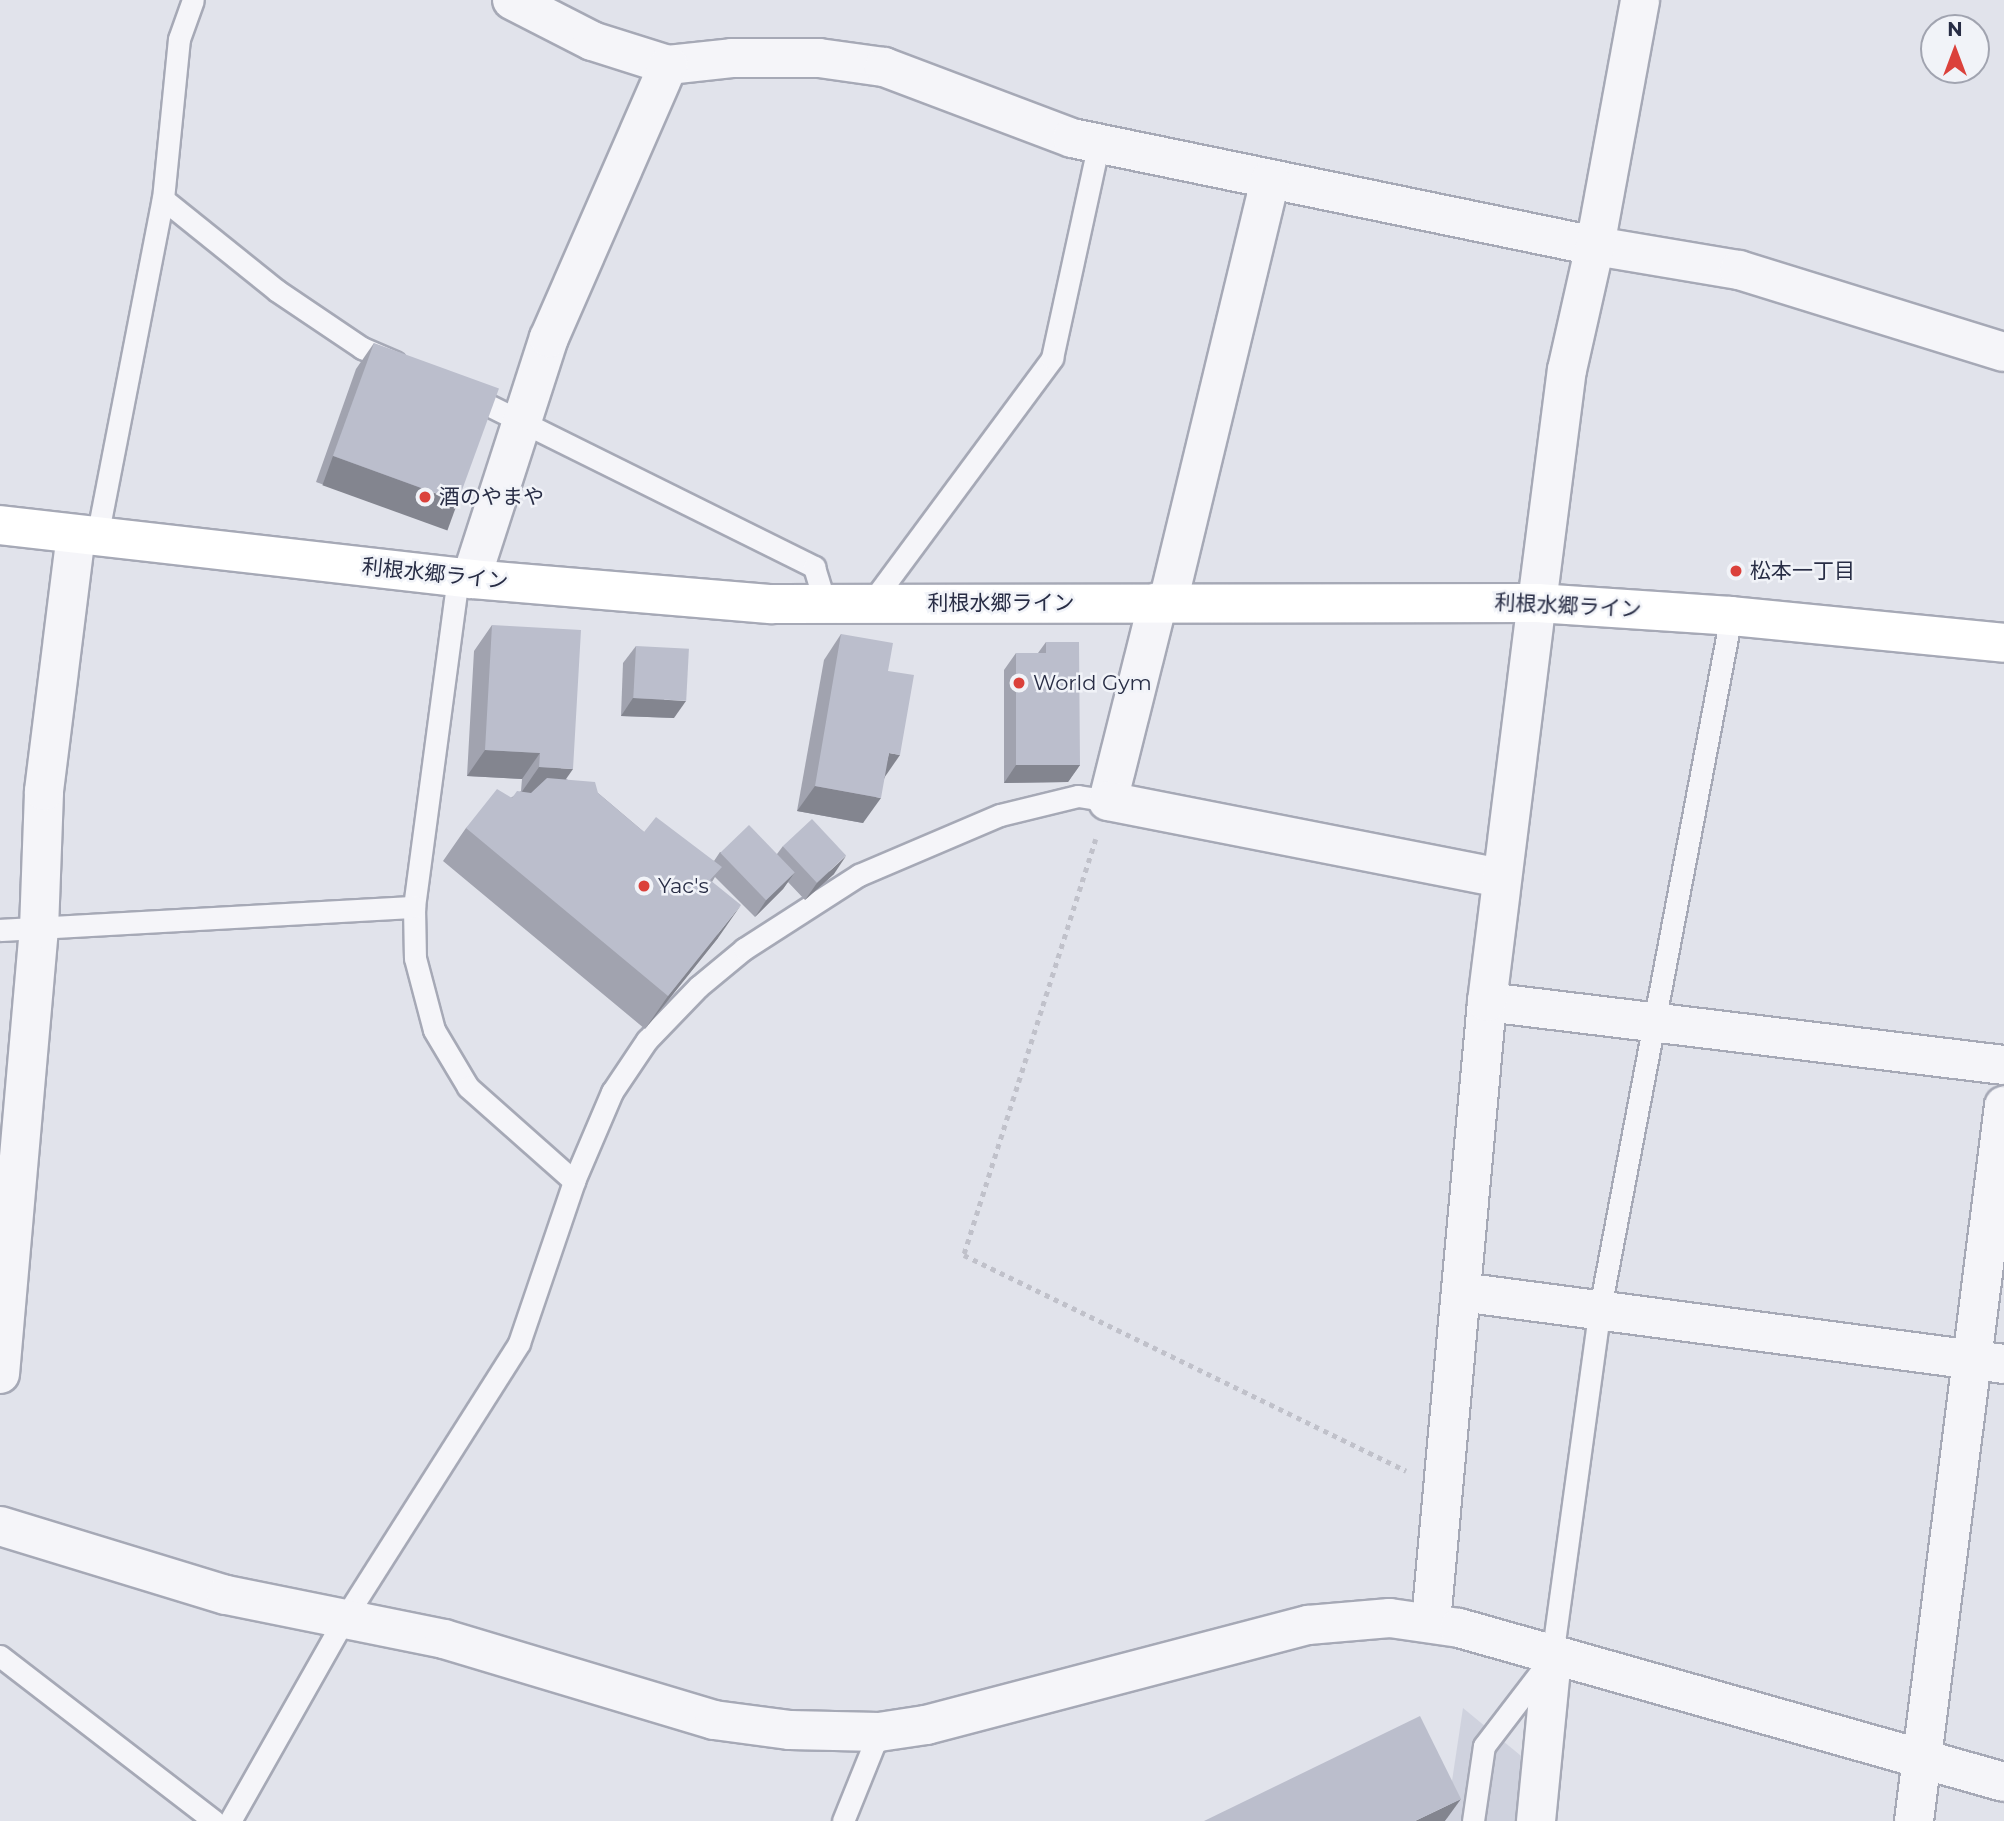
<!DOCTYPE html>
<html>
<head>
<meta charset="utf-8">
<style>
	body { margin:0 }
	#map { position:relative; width:2004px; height:1821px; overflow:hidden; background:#e1e3eb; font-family:Montserrat,"Noto Sans JP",sans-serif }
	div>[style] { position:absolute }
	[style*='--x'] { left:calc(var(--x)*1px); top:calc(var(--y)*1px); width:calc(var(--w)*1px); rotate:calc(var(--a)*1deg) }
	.built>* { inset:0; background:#cfd2de }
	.path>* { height:4.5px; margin-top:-2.25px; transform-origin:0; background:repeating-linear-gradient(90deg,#c0c1ca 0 5px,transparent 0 10px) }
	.roads { filter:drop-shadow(2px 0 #a6a9b6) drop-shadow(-2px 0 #a6a9b6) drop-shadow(0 2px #a6a9b6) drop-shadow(0 -2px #a6a9b6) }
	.service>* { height:21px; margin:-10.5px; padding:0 10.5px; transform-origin:10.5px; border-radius:10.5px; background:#f5f5f9 }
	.minor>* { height:38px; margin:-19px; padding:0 19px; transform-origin:19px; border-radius:19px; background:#f5f5f9 }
	.tertiary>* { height:38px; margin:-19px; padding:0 19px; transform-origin:19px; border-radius:19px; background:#f5f5f9 }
	.trunk>* { height:38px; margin:-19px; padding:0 19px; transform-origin:19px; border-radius:19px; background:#fff }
	.wall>* { inset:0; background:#a1a3af }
	.shaded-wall>* { inset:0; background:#83858f; transform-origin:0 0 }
	.building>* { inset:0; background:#bbbecc; transform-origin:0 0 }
	.dots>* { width:19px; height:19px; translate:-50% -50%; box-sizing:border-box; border:4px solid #f1f3f8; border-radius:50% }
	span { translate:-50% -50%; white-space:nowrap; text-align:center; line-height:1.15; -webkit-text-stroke:5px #f1f3f8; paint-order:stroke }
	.poi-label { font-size:21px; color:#282d45 }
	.left { translate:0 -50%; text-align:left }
	.street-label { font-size:21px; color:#282d45 }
	.north { position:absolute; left:1920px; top:14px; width:70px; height:70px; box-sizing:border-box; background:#f1f3f8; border:2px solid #a1a4b0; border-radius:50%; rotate:0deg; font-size:19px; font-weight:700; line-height:28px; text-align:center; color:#282d45 }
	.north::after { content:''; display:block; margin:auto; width:24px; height:32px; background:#db413b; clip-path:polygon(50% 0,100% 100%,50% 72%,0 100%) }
</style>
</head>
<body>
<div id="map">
	<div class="built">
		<div style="clip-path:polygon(1463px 1708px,1526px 1760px,1520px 1821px,1446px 1821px)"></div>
	</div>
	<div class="path">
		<div style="--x:1096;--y:839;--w:436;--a:107.6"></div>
		<div style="--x:964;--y:1255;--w:492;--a:26"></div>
	</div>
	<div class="roads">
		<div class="service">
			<div style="--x:163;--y:199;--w:145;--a:38.8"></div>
			<div style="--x:276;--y:290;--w:104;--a:34"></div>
			<div style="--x:362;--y:348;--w:36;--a:23"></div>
			<div style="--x:466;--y:394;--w:389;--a:26.4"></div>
			<div style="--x:814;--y:567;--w:39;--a:73"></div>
			<div style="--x:97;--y:537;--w:344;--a:-79"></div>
			<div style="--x:163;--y:199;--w:161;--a:-84.3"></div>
			<div style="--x:179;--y:39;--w:41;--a:-70.3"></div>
			<div style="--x:458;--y:577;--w:333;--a:97.6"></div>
			<div style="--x:414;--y:907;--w:51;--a:88.9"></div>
			<div style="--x:415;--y:958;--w:74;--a:75.2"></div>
			<div style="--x:434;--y:1030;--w:66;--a:59.2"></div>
			<div style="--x:468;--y:1087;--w:142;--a:41.6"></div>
			<div style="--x:871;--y:603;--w:305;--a:-53.5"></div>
			<div style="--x:1052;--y:358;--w:220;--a:-77.7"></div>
			<div style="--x:0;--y:930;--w:415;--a:-3.2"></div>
			<div style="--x:0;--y:1656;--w:270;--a:37.6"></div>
			<div style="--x:230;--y:1821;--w:236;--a:-60.5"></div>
			<div style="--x:346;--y:1616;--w:323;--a:-57.6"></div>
			<div style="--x:519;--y:1343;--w:171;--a:-71.2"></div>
			<div style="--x:574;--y:1181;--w:97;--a:-66.9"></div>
			<div style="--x:612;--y:1092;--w:63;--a:-56.1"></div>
			<div style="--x:647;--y:1040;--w:74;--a:-46.1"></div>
			<div style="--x:698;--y:987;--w:60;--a:-39.6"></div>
			<div style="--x:744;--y:949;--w:137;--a:-32.8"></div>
			<div style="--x:859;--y:875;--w:153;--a:-23.1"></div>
			<div style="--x:1000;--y:815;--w:80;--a:-13.7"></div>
			<div style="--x:1078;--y:796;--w:30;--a:9"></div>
			<div style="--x:843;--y:1821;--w:96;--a:-68"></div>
			<div style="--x:1473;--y:1821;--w:76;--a:-81.7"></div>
			<div style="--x:1484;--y:1746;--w:112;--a:-52.6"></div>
			<div style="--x:1552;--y:1657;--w:352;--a:-82.2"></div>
			<div style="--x:1600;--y:1308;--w:704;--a:-79.28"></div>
		</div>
		<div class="minor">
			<div style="--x:512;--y:0;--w:90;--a:27.1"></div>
			<div style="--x:592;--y:41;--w:80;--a:17.5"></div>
			<div style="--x:668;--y:65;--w:64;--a:-6.2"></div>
			<div style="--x:732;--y:58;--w:87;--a:0"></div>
			<div style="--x:819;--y:58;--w:66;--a:7.9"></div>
			<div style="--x:884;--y:67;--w:201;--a:20.7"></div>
			<div style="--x:1072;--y:138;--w:534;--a:11.67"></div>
			<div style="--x:1595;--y:246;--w:146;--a:9.5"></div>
			<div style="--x:1739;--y:270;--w:277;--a:17.2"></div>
			<div style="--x:1595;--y:246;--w:250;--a:-79.6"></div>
			<div style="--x:471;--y:579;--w:253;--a:-72.1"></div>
			<div style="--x:549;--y:338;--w:298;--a:-66.4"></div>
			<div style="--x:1158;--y:602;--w:205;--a:104.1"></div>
			<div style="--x:1108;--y:801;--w:400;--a:11.1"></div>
			<div style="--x:1168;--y:602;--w:435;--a:-76.4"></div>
			<div style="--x:1487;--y:1002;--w:521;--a:6.95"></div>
			<div style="--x:1461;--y:1292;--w:548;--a:7.55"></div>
			<div style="--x:0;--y:1374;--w:447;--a:-85"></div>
			<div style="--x:39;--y:929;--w:138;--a:-87.9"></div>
			<div style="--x:44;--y:791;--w:258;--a:-82.9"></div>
			<div style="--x:1431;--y:1622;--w:623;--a:-84.84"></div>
			<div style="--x:1487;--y:1002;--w:402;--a:-82.9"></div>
			<div style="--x:1536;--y:1821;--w:165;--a:-84.4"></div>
			<div style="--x:1914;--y:1821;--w:721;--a:-82.83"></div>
		</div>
		<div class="tertiary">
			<div style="--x:1537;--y:603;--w:235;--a:-82.7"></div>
			<div style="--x:1567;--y:370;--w:127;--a:-77.3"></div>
			<div style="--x:0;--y:1526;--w:236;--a:17"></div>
			<div style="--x:226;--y:1595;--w:222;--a:11.4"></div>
			<div style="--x:444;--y:1639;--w:282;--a:16.7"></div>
			<div style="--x:714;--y:1720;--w:77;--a:7.5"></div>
			<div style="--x:790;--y:1730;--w:89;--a:1.3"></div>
			<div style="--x:879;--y:1732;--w:48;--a:-8.5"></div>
			<div style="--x:926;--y:1725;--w:395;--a:-14.7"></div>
			<div style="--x:1308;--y:1625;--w:82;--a:-4.9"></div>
			<div style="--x:1390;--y:1618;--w:70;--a:8.2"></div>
			<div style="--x:1459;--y:1628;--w:566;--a:15.78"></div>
		</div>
		<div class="trunk">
			<div style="--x:0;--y:525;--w:474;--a:6.5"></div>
			<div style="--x:471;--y:579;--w:301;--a:4.8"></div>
			<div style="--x:771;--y:604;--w:766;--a:-0.07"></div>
			<div style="--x:1537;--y:603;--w:194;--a:3.8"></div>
			<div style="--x:1731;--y:616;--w:274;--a:5.6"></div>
		</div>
	</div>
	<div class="wall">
		<div style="clip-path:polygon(374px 343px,441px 527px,316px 482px,356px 369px)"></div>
		<div style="clip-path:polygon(492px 625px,566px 779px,598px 793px,644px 832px,714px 861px,720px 852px,777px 854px,783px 846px,834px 874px,805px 900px,788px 882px,783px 889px,755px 917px,715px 877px,712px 882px,718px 938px,645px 1029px,443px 861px,466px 828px,521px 791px,522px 779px,467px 776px,474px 651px)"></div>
		<div style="clip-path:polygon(841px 634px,888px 671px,885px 777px,863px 823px,797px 811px,824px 660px)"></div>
		<div style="clip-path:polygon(1046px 642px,1080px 765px,1068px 782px,1004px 783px,1004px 670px,1016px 653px,1038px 653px)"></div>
		<div style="clip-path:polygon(636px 646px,674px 718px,621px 716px,623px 663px)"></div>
	</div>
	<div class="shaded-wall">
		<div style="left:333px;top:456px;width:133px;height:31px;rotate:20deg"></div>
		<div style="clip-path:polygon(633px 698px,686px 701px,674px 718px,621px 716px)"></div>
		<div style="clip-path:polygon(485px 750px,540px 753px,522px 779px,467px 776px)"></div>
		<div style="clip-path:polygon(889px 753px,900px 755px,882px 781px)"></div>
		<div style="clip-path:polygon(1016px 765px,1080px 765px,1068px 782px,1004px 783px)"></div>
		<div style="clip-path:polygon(539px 767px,573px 769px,555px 795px,521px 793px)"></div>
		<div style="clip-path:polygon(815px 786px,881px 798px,863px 823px,797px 811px)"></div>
		<div style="clip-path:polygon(846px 856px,834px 874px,805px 900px,817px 883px)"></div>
		<div style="clip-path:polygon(795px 872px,783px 889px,755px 917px,767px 899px)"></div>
		<div style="clip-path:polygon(741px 905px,718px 938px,645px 1029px,668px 996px)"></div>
		<div style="clip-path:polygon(1461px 1799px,1445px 1821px,1415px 1821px)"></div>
	</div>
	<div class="building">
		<div style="left:374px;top:343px;width:133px;height:120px;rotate:20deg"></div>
		<div style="clip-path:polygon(492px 625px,581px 630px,573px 769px,539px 767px,540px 753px,485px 750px)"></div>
		<div style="clip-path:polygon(841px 634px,893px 643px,888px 671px,914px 675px,900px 755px,889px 753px,881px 798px,815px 786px)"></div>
		<div style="clip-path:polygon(1046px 642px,1079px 642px,1080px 765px,1016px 765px,1016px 653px,1046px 653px)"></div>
		<div style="left:636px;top:646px;width:53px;height:52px;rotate:3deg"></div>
		<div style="clip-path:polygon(547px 778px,595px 782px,598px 793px,644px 832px,656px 817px,722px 867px,710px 880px,741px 905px,668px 996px,466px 828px,497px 789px,512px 798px,517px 791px,531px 793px)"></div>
		<div style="left:812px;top:819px;width:50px;height:40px;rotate:47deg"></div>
		<div style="left:749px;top:825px;width:66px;height:40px;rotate:46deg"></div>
		<div style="clip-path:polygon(1420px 1716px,1461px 1799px,1415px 1821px,1204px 1821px)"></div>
	</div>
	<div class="dots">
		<div style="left:425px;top:497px;background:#db413b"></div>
		<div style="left:1736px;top:571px;background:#db413b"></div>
		<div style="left:1019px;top:683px;background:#db413b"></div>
		<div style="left:644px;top:886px;background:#db413b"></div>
	</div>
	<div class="poi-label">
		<span class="left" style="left:439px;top:497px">酒のやまや</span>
		<span class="left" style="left:1750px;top:571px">松本一丁目</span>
		<span class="left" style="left:1033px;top:683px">World Gym</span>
		<span class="left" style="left:658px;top:886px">Yac's</span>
	</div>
	<div class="street-label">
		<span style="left:435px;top:574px;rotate:6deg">利根水郷ライン</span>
		<span style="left:1001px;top:603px">利根水郷ライン</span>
		<span style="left:1568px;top:606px;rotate:3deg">利根水郷ライン</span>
	</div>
	<div class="north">N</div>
</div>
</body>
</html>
